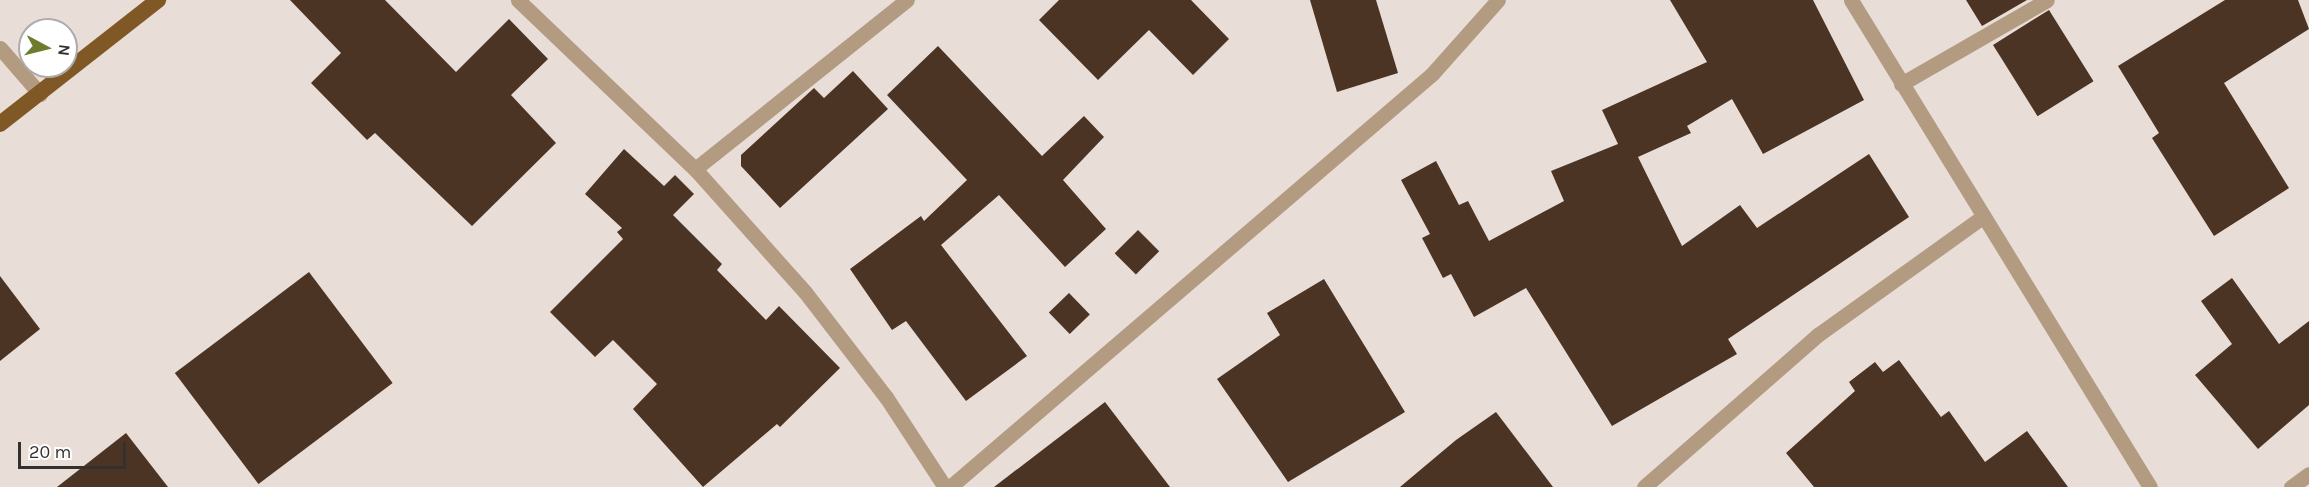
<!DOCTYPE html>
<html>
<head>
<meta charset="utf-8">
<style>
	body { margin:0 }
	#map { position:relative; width:2309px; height:487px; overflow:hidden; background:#e8ddd7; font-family:Karla,sans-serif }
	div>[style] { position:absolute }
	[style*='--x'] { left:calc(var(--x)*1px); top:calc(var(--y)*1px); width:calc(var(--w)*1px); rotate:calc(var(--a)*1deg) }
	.building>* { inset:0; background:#4b3424; transform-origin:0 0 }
	.minor>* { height:15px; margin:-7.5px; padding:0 7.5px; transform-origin:7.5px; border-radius:7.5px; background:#b39b81 }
	.trunk>* { height:16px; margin:-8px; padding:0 8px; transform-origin:8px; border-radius:8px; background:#805826 }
	span { translate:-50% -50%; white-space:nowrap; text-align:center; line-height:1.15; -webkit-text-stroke:6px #fff; paint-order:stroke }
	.north { position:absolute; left:18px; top:18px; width:60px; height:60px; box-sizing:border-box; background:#fff; border:2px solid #aeacab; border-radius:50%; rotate:97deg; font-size:16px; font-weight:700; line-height:24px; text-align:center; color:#34302e }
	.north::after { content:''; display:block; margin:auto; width:21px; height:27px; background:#6d7d2b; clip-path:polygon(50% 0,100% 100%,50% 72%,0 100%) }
	.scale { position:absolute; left:18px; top:442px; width:108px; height:27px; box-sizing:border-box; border:3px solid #34302e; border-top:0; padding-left:8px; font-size:18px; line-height:21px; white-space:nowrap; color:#34302e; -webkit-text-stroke:4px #fff; paint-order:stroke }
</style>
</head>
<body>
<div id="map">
	<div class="building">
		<div style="clip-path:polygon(290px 0,385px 0,456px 72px,509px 19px,548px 59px,511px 95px,556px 143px,472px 226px,375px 133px,367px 140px,311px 83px,341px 53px)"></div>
		<div style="clip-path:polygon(1059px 0,1191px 0,1229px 39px,1193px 75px,1149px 30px,1098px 80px,1039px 20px)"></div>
		<div style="clip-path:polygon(1310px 0,1376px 0,1398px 73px,1337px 92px)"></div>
		<div style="clip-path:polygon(1670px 0,1813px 0,1864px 100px,1763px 154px,1732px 99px,1687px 126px,1691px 133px,1638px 157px,1682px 246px,1740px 205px,1757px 228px,1869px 154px,1909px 217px,1728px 339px,1737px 354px,1612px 426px,1526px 288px,1474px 317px,1451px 274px,1443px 278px,1422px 238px,1430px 234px,1401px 180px,1436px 161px,1459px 205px,1468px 201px,1489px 241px,1564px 201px,1551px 171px,1618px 144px,1602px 110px,1707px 62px)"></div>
		<div style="clip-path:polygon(1966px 0,2027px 0,1982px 26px)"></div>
		<div style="clip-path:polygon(2225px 0,2298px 0,2309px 29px,2224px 83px,2289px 188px,2214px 236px,2152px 138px,2159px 133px,2118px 66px)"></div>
		<div style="left:2049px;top:10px;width:84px;height:66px;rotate:58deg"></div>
		<div style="clip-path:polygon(938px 46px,1042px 156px,1084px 116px,1104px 137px,1063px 180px,1106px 229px,1065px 267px,999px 195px,941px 245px,1027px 356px,966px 401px,906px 321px,892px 330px,850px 269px,921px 216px,924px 221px,967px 180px,887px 95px)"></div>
		<div style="clip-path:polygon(853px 71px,888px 109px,780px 208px,741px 166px,741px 155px,814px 88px,824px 98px)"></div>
		<div style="clip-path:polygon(624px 149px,664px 186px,675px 175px,694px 194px,673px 215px,722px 264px,717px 270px,766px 320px,779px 306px,840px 368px,780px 427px,777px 424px,703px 487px,633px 409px,657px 384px,613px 340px,595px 357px,550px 312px,623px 239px,617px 232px,622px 228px,585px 194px)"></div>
		<div style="left:1138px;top:230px;width:30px;height:33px;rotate:45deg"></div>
		<div style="left:309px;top:272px;width:139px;height:168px;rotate:53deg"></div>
		<div style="clip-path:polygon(0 276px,40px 329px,0 361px)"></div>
		<div style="clip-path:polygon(2232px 278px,2279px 344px,2309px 321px,2309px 405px,2258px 449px,2195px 375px,2232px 344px,2201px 301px)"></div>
		<div style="clip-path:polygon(1324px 279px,1405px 412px,1288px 482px,1217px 379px,1280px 335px,1267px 313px)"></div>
		<div style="left:1069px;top:293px;width:30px;height:28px;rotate:46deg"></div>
		<div style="clip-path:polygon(1899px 360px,1941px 417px,1949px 411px,1985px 462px,2027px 431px,2068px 487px,1814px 487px,1786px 453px,1855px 391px,1849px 382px,1875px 362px,1883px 372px)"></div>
		<div style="clip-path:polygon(1105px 402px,1170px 487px,994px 487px)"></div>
		<div style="clip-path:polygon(1496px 412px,1553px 487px,1400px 487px,1456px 440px)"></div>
		<div style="clip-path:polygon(126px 433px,168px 487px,57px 487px)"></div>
	</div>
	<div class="minor">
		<div style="--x:518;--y:0;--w:245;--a:43.7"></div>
		<div style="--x:695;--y:169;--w:165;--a:48.2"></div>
		<div style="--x:805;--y:292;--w:133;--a:52.4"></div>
		<div style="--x:886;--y:397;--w:108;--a:56.8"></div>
		<div style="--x:1851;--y:0;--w:571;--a:58.45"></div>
		<div style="--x:0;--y:48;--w:61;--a:49"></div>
		<div style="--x:1901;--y:84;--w:168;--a:-29.9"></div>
		<div style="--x:695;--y:169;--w:271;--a:-38.6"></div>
		<div style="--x:950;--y:487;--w:635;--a:-40.59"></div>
		<div style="--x:1432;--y:74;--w:99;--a:-48.3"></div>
		<div style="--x:1644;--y:487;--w:232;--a:-41.2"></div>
		<div style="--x:1819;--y:334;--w:199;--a:-35.6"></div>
		<div style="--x:2291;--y:487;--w:22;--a:-36"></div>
	</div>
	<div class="trunk">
		<div style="--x:0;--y:124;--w:201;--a:-38.1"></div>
	</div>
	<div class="north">N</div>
	<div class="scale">20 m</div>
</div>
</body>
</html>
